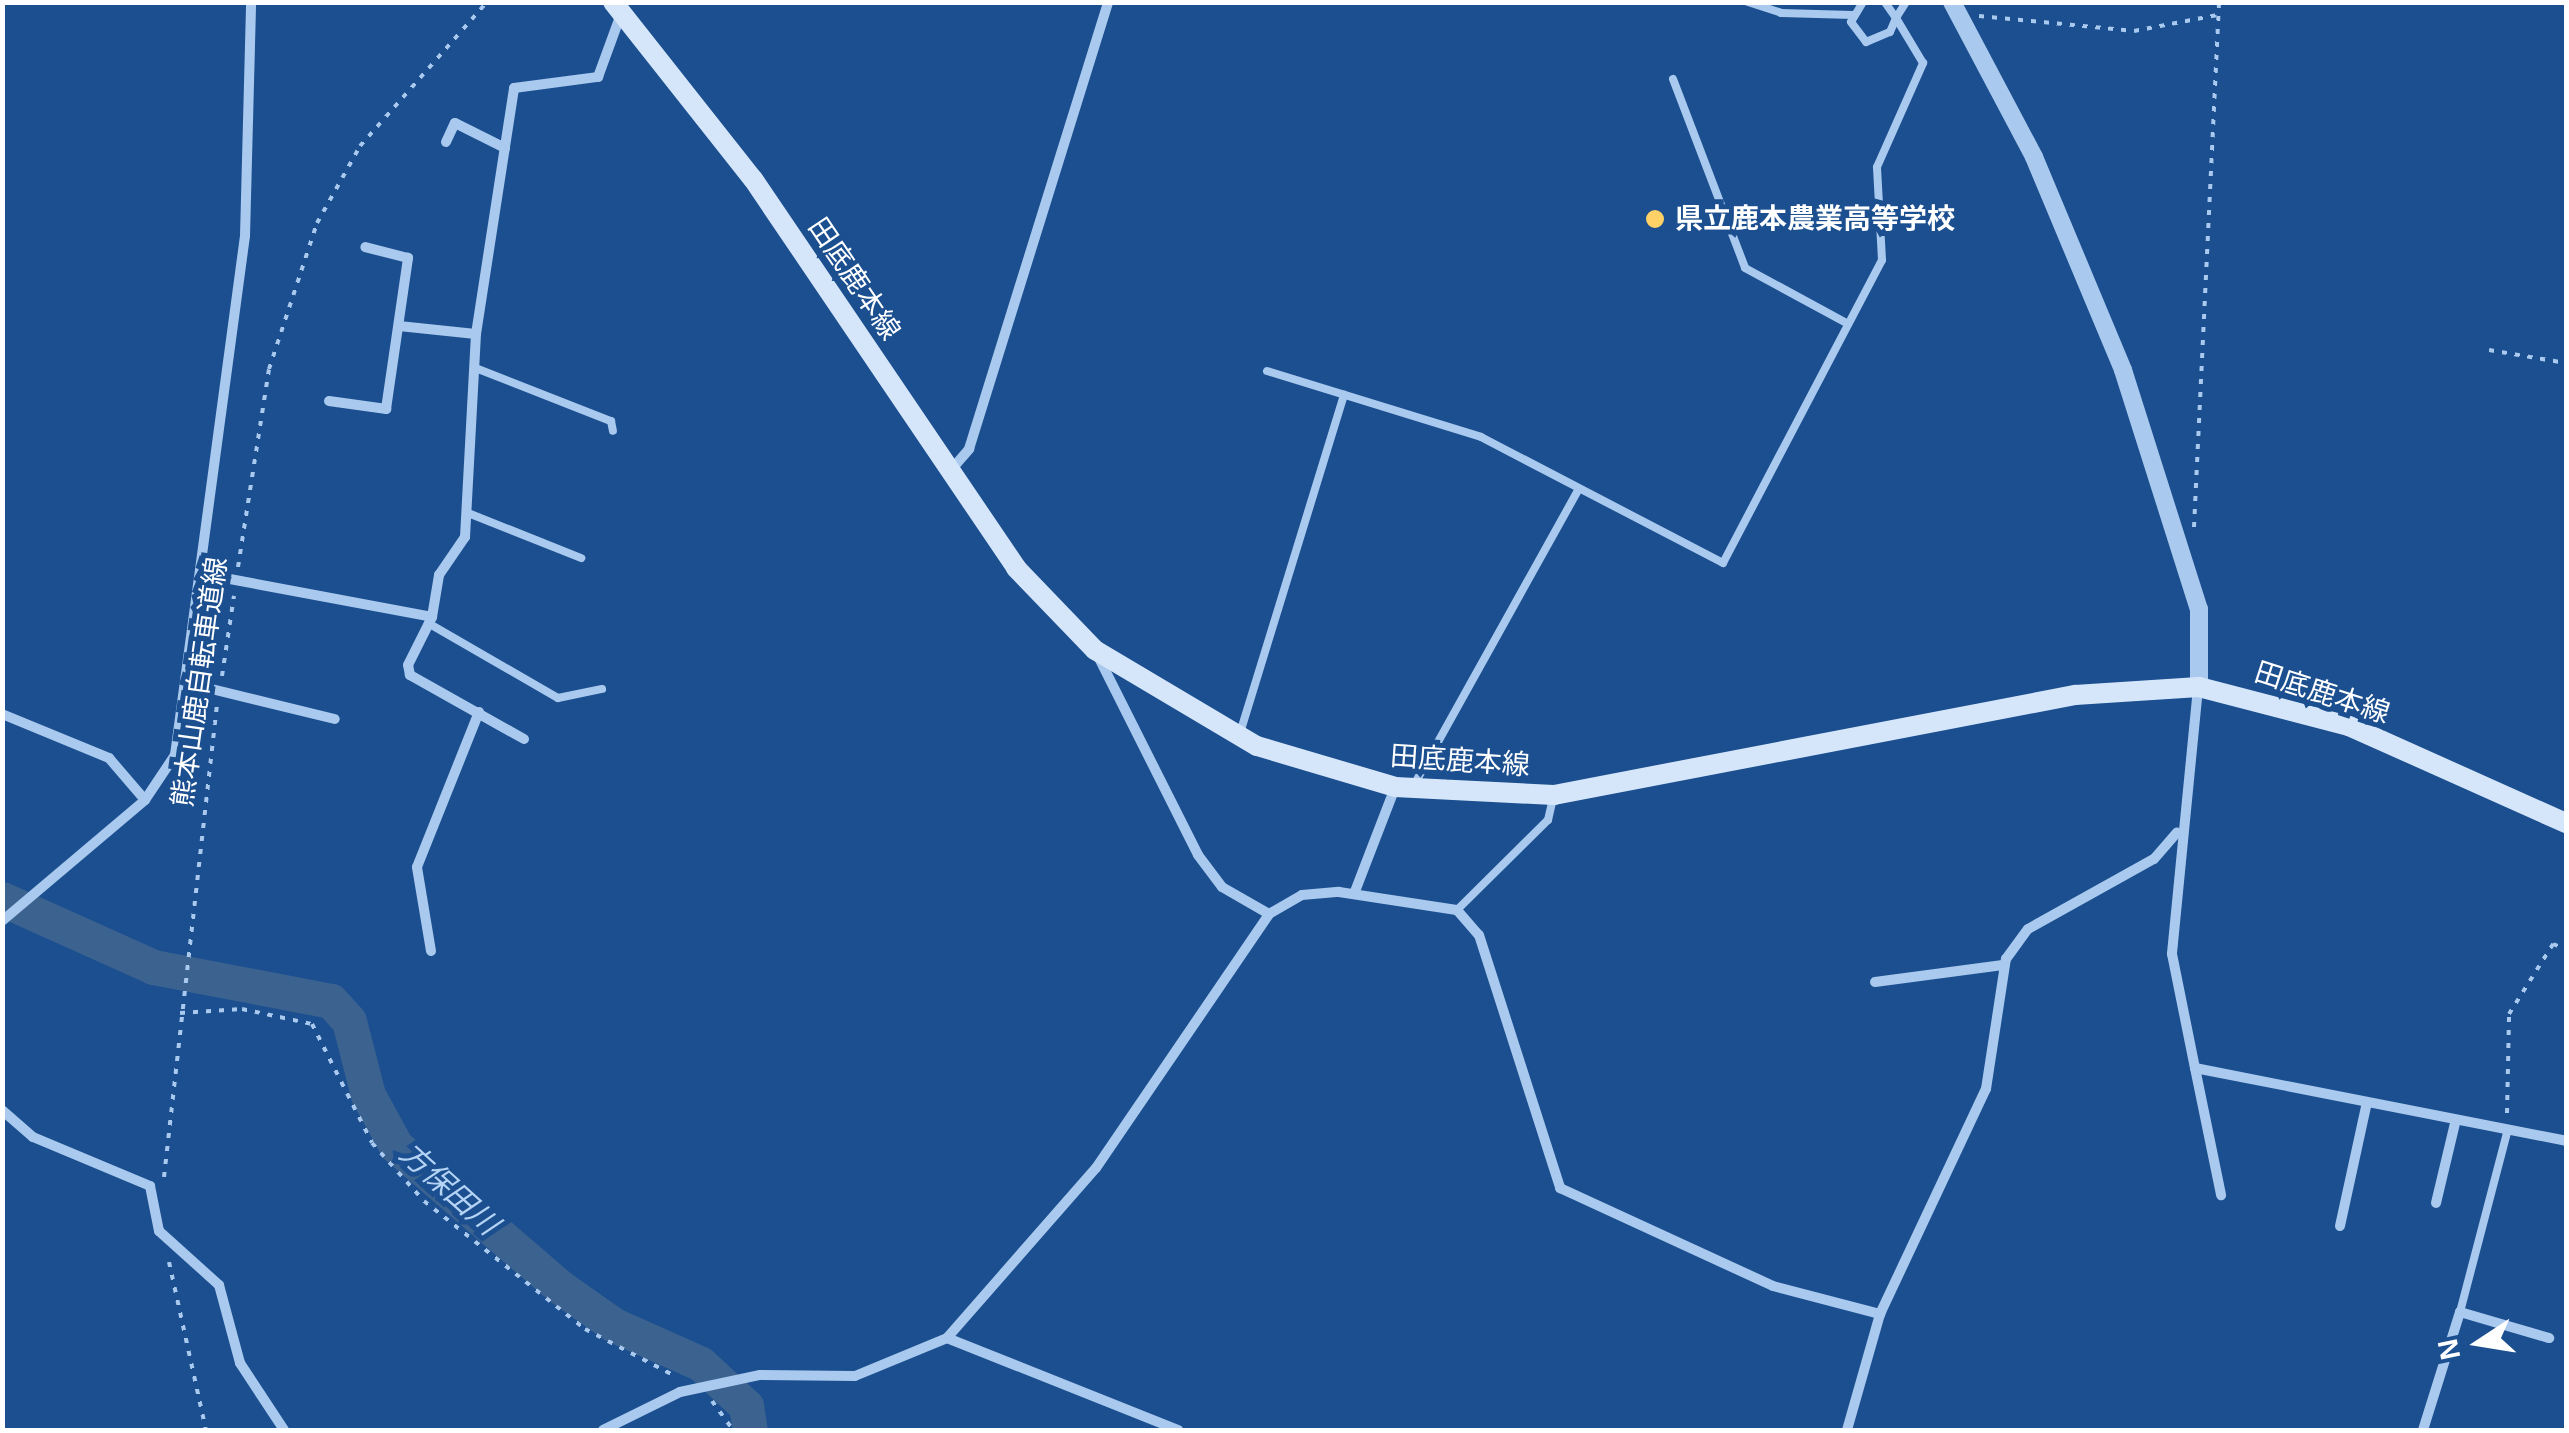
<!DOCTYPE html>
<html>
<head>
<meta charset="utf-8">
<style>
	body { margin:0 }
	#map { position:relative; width:2569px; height:1433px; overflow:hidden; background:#1b4f8f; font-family:Arial,"Noto Sans JP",sans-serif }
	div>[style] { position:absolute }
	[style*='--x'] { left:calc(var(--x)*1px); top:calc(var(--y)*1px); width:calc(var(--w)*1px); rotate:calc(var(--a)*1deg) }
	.river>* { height:35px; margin:-17.5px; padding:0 17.5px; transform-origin:17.5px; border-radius:17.5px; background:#3c6290 }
	.path>* { height:4px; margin-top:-2px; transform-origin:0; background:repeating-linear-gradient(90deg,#a9c9ee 0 5px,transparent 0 13px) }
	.service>* { height:8px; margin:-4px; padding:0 4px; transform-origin:4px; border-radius:4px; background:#a9c9ee }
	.minor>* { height:10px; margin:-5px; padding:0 5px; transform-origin:5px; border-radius:5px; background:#a9c9ee }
	.tertiary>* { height:18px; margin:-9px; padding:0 9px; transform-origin:9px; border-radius:9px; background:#a9c9ee }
	.secondary>* { height:20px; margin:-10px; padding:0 10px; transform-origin:10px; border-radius:10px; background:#d6e6fa }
	.dots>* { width:28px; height:28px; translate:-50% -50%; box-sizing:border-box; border:5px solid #1b4f8f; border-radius:50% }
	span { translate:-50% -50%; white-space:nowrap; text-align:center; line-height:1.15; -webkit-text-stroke:10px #1b4f8f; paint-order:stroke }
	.poi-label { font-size:28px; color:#fff; font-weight:700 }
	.left { translate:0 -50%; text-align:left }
	.street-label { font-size:28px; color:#fff }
	.water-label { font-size:30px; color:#b5d3f5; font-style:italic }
	.frame { position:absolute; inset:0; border:5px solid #fff; pointer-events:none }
	.north { position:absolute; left:2429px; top:1293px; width:100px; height:100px; -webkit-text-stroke:8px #1b4f8f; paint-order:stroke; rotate:258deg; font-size:28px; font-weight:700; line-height:40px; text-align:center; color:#fff }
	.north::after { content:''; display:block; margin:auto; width:35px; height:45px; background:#fff; clip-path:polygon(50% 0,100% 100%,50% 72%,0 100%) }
</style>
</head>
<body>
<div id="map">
	<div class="river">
		<div style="--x:2;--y:899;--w:166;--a:24.2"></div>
		<div style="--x:153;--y:967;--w:181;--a:10.8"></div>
		<div style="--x:331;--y:1001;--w:27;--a:48"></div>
		<div style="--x:349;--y:1021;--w:76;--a:75.6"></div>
		<div style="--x:368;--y:1095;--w:58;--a:61.2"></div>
		<div style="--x:396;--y:1146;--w:216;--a:40.7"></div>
		<div style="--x:560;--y:1287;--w:66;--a:35.1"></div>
		<div style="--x:614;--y:1325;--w:95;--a:24.1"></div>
		<div style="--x:701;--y:1364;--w:62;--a:43"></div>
		<div style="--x:746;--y:1406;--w:24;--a:81"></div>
	</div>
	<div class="path">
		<div style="--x:1979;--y:16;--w:156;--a:5.5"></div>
		<div style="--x:2134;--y:31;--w:85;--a:-10.9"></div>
		<div style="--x:2489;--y:350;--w:78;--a:9.6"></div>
		<div style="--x:2194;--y:527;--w:526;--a:-87.27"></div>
		<div style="--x:238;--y:567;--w:200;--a:-81.1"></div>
		<div style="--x:269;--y:369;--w:154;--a:-71.8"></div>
		<div style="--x:317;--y:223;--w:88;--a:-60.8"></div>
		<div style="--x:360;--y:146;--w:192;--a:-48.6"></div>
		<div style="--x:222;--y:676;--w:81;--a:-81.5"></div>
		<div style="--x:180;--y:1013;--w:62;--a:-3.7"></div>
		<div style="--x:242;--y:1009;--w:72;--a:12.1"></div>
		<div style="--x:312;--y:1024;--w:133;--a:63.2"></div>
		<div style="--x:372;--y:1143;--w:78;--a:48.1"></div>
		<div style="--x:424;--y:1201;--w:206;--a:38.5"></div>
		<div style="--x:585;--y:1329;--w:102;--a:27.6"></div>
		<div style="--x:2507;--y:1113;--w:99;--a:-88.8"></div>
		<div style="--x:2509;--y:1014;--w:83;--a:-57.8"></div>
		<div style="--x:2553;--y:944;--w:14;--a:21"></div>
		<div style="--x:164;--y:1177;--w:475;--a:-83.6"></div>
		<div style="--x:169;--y:1262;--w:172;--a:77.6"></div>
		<div style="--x:712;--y:1401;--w:36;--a:54"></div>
	</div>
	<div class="service">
		<div style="--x:1748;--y:2;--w:35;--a:18"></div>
		<div style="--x:1781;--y:13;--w:72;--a:1.6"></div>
		<div style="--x:1863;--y:2;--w:23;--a:121"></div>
		<div style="--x:1851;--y:22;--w:25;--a:53"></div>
		<div style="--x:1866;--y:42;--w:26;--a:-23"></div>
		<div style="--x:1890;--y:32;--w:15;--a:-67"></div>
		<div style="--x:1896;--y:18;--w:19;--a:-125"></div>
		<div style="--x:1673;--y:79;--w:202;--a:69.1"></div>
		<div style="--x:1745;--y:268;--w:117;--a:28.5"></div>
		<div style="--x:478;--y:369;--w:143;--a:21.4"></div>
		<div style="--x:611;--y:421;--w:10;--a:79"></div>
		<div style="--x:1267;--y:371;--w:224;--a:17.1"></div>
		<div style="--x:1481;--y:437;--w:273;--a:27.5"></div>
		<div style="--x:1723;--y:563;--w:342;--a:-62.3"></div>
		<div style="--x:1882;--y:260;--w:93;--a:-93.1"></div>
		<div style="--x:1877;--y:167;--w:114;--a:-66.1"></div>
		<div style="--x:1923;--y:63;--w:52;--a:-121"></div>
		<div style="--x:1896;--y:18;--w:19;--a:-58"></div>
		<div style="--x:468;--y:513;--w:122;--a:21.7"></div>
		<div style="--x:428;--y:623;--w:150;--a:30"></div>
		<div style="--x:558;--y:698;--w:45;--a:-11.6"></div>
		<div style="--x:1240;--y:733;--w:354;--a:-72.9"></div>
		<div style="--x:1414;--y:785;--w:339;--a:-60.9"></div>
		<div style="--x:1457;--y:910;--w:128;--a:-44.7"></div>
		<div style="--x:1548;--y:820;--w:23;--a:-77"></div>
		<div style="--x:2460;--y:1312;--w:185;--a:-75.3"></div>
	</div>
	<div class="minor">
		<div style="--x:446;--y:142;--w:21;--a:-65"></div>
		<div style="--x:455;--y:123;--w:56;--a:26.6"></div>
		<div style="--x:399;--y:326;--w:77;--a:5.9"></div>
		<div style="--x:329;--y:401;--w:58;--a:8"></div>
		<div style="--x:386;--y:409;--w:153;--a:-81.7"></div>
		<div style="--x:408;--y:258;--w:44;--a:-165.7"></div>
		<div style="--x:951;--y:470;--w:28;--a:-49"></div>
		<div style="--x:969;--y:449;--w:468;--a:-72.7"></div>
		<div style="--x:203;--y:574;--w:233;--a:10.6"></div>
		<div style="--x:1099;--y:658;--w:220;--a:63.3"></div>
		<div style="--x:1198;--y:855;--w:40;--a:53"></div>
		<div style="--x:1222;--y:887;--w:54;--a:29.9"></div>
		<div style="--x:187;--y:683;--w:152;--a:13.7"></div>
		<div style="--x:2198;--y:688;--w:267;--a:95.6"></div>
		<div style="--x:2172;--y:954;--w:116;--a:78.6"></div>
		<div style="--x:2195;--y:1068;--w:378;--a:11.1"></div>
		<div style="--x:2;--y:714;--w:116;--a:22.4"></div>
		<div style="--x:109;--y:758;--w:55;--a:49.4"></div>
		<div style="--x:524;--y:739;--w:131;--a:-150.7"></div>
		<div style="--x:410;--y:675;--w:10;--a:-101"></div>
		<div style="--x:408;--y:665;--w:54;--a:-63.4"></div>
		<div style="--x:432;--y:617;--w:43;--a:-80.5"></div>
		<div style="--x:439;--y:575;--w:46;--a:-55.6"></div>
		<div style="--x:465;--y:537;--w:203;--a:-86.9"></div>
		<div style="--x:476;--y:334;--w:249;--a:-81.2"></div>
		<div style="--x:514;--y:88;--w:85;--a:-7.5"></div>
		<div style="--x:598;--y:77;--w:67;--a:-69.9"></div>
		<div style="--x:1354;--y:894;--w:114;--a:-68.9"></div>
		<div style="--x:2;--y:921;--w:187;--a:-40.2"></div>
		<div style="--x:145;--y:800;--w:54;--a:-56.3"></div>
		<div style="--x:175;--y:755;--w:524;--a:-82.32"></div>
		<div style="--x:245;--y:236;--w:234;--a:-88.5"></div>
		<div style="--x:431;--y:951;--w:85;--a:-99.5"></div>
		<div style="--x:417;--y:867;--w:167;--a:-68.2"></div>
		<div style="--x:1875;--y:982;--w:129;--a:-7.6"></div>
		<div style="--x:2195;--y:1068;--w:130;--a:78.4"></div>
		<div style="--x:2;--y:1110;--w:41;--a:41.1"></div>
		<div style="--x:33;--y:1137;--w:127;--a:22.7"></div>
		<div style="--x:150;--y:1186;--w:46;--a:78.7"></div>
		<div style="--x:159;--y:1231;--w:81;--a:42"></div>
		<div style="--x:219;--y:1285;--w:81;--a:74.9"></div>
		<div style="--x:240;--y:1363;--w:80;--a:56.7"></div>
		<div style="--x:2436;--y:1203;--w:82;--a:-76.6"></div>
		<div style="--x:2340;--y:1226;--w:122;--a:-77.7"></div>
		<div style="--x:947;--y:1338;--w:249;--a:21.7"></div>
		<div style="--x:603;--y:1430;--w:86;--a:-26.3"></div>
		<div style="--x:680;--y:1392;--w:82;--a:-12"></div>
		<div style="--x:760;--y:1375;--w:95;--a:0.6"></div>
		<div style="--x:855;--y:1376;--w:100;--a:-22.4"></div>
		<div style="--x:947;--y:1338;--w:226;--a:-48.8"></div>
		<div style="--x:1096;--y:1168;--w:307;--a:-55.7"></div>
		<div style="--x:1269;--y:914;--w:38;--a:-30"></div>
		<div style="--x:1302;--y:895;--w:37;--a:-5"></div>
		<div style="--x:1339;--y:892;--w:119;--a:8.7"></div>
		<div style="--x:1457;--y:910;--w:33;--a:49"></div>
		<div style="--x:1479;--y:935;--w:266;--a:72.2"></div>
		<div style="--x:1560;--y:1188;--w:234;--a:24.7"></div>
		<div style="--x:1773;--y:1286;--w:111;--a:14.7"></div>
		<div style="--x:1847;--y:1430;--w:121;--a:-74.1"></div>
		<div style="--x:1880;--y:1314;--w:249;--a:-64.8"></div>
		<div style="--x:1986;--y:1089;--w:132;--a:-81.3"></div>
		<div style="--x:2006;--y:959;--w:37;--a:-54"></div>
		<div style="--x:2028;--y:929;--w:144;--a:-29.1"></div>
		<div style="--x:2154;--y:859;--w:35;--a:-49"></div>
		<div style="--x:2423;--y:1430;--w:124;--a:-72.6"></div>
		<div style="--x:2460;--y:1312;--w:93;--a:16.3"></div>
	</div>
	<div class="tertiary">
		<div style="--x:1952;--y:2;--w:175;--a:62.1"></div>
		<div style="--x:2034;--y:157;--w:231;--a:67.3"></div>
		<div style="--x:2123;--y:370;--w:251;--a:72.4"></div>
		<div style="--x:2199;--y:609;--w:78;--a:90"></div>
	</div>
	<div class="secondary">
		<div style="--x:613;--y:2;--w:226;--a:51.7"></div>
		<div style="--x:753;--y:179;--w:470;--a:55.9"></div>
		<div style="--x:1016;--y:568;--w:114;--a:46.1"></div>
		<div style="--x:1095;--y:650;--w:188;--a:30.7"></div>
		<div style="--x:1257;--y:746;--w:144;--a:16.5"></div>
		<div style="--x:1395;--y:787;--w:159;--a:2.9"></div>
		<div style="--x:1554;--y:795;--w:531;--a:-10.87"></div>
		<div style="--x:2075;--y:695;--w:124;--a:-3.7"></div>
		<div style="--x:2199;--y:687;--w:155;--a:14.6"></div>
		<div style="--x:2349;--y:726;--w:238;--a:24.1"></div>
	</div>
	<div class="dots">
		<div style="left:1655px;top:219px;background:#ffd166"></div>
	</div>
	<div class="poi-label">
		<span class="left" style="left:1675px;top:219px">県立鹿本農業高等学校</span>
	</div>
	<div class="street-label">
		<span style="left:854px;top:279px;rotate:56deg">田底鹿本線</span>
		<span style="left:200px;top:682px;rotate:-82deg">熊本山鹿自転車道線</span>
		<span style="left:2322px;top:693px;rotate:18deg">田底鹿本線</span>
		<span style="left:1460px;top:761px;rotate:4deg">田底鹿本線</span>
	</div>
	<div class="water-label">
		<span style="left:449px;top:1189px;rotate:42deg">方保田川</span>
	</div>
	<div class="frame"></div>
	<div class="north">N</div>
</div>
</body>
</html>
